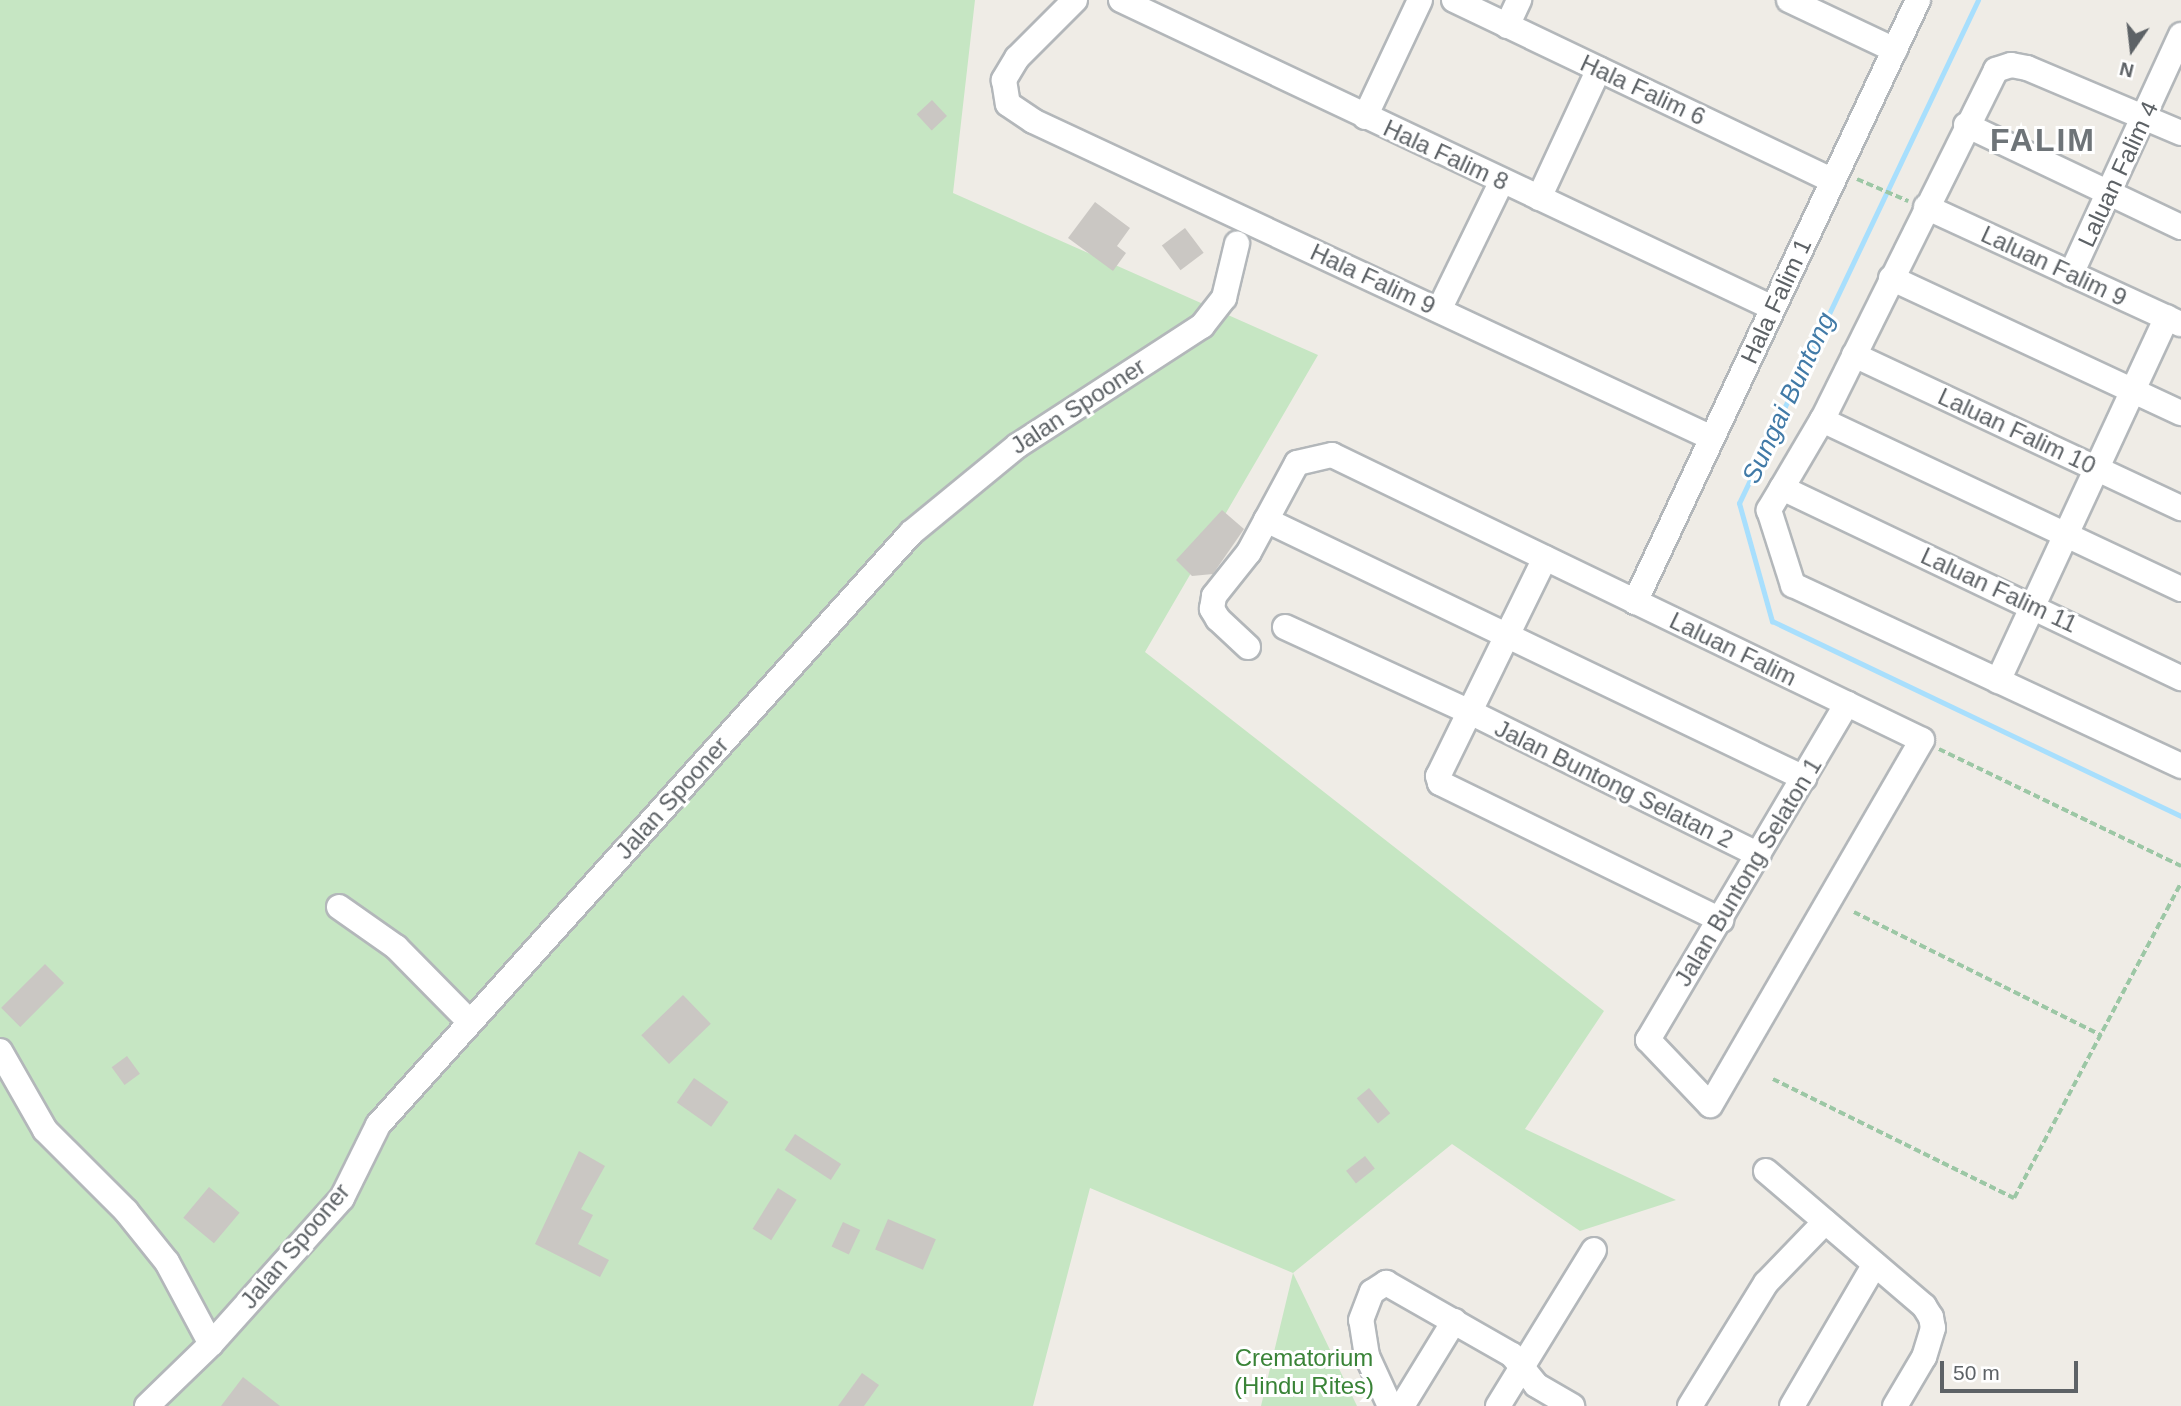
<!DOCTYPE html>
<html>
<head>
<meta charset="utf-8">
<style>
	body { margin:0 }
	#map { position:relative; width:2181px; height:1406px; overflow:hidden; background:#efece6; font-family:Arial,sans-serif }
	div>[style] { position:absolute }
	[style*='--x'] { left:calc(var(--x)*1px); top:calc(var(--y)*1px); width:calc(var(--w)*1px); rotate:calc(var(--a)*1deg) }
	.green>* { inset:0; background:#c6e6c3 }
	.stream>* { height:5px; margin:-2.5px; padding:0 2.5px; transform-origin:2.5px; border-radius:2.5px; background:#a8dffd }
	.building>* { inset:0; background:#cac7c3; transform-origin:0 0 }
	.path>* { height:3.5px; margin-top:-1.75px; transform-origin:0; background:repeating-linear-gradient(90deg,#9cc7a5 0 7px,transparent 0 10.5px) }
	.roads { filter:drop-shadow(2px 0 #b3b7ba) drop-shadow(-2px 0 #b3b7ba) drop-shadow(0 2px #b3b7ba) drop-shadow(0 -2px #b3b7ba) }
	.minor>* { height:24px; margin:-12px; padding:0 12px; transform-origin:12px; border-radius:12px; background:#fff }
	span { translate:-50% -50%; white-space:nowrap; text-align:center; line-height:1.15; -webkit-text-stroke:6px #fff; paint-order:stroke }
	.street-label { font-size:24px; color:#5d6266 }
	.park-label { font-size:24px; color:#398337 }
	.water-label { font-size:26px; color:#417aa7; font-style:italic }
	.district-label { font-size:32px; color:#6e7478; font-weight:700; letter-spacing:2px }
	.north { position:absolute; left:2097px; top:14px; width:70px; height:70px; -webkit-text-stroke:5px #fff; paint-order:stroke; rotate:194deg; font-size:19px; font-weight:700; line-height:28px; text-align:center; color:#5d6266 }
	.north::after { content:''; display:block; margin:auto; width:24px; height:32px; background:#5d6266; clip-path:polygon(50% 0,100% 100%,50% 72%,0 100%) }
	.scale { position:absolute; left:1940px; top:1361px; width:138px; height:32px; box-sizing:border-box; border:4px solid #5d6266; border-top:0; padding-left:9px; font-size:21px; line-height:24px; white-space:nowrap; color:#5d6266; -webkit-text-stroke:5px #fff; paint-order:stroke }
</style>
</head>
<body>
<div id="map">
	<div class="green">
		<div style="clip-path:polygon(0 0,975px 0,953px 193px,1318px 355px,1145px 652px,1604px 1011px,1525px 1129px,1676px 1200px,1580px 1231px,1452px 1144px,1293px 1273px,1357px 1406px,1261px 1406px,1293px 1273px,1090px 1188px,1033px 1406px,0 1406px)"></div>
	</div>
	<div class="stream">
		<div style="--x:1978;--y:0;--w:557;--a:115.41"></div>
		<div style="--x:1739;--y:503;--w:123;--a:74.4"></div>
		<div style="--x:1772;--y:621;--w:453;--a:25.5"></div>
	</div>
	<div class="building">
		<div style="left:932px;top:100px;width:22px;height:21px;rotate:47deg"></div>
		<div style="clip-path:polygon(1095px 202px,1130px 228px,1117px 246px,1126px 253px,1113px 271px,1068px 238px)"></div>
		<div style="left:1185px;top:228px;width:31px;height:29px;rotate:53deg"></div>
		<div style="clip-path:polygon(1222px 510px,1244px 529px,1213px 574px,1192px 576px,1176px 560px)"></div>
		<div style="left:45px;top:964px;width:27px;height:62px;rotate:45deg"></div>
		<div style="left:683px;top:995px;width:40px;height:58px;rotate:46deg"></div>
		<div style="left:127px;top:1056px;width:22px;height:19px;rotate:54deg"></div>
		<div style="left:694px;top:1078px;width:42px;height:30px;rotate:35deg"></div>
		<div style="left:1369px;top:1088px;width:33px;height:16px;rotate:50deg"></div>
		<div style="left:795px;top:1134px;width:55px;height:19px;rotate:33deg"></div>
		<div style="clip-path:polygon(579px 1151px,605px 1166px,581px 1209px,593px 1215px,578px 1244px,609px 1260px,600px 1277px,535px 1244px)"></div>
		<div style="left:1365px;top:1156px;width:16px;height:24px;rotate:52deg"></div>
		<div style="left:209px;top:1187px;width:40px;height:40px;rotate:40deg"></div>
		<div style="left:778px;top:1188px;width:22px;height:48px;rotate:32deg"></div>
		<div style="left:888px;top:1219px;width:52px;height:33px;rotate:23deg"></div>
		<div style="left:843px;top:1222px;width:19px;height:27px;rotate:25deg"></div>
		<div style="clip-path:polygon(862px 1373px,879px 1385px,864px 1406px,838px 1406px)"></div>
		<div style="clip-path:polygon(243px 1377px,280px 1406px,221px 1406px)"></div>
	</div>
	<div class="path">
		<div style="--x:1857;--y:179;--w:56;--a:23.3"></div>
		<div style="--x:1939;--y:749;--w:269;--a:25.8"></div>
		<div style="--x:1854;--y:912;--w:276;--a:26.5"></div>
		<div style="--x:1773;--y:1079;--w:269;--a:26.3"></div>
		<div style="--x:2014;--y:1198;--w:357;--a:-62.1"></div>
	</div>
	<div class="roads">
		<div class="minor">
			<div style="--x:1075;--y:0;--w:82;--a:135"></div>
			<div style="--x:1017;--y:58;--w:26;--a:121"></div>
			<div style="--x:1004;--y:80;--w:24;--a:81"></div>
			<div style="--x:1008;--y:104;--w:30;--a:34"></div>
			<div style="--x:1033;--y:121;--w:749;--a:25.03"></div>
			<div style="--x:1121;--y:0;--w:721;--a:25.29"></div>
			<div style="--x:1454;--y:0;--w:420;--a:25.5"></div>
			<div style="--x:1789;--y:0;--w:117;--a:25.3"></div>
			<div style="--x:1507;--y:26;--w:29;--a:-65"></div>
			<div style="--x:1365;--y:117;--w:129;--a:-64.8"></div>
			<div style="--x:1966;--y:125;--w:238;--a:25.4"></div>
			<div style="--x:2181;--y:133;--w:167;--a:-157.1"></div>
			<div style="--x:2027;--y:68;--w:16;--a:-169"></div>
			<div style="--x:2011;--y:65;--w:16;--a:162"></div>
			<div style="--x:1996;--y:70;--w:391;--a:116.4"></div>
			<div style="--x:1822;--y:420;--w:79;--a:120.5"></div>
			<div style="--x:1782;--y:488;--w:442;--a:25.5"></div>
			<div style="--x:1539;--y:198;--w:142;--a:-65.1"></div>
			<div style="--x:1926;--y:207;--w:280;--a:24.7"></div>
			<div style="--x:2071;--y:274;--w:263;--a:-65.3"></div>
			<div style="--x:1891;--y:278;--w:320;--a:25"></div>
			<div style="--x:1439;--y:310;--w:144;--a:-64"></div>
			<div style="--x:1854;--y:355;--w:361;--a:25.1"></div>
			<div style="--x:1822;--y:420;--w:397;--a:25.2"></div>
			<div style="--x:1782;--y:488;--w:26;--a:121"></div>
			<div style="--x:1769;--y:510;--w:79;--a:72.3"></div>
			<div style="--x:1793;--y:585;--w:428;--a:25"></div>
			<div style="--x:1266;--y:520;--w:597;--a:25.62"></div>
			<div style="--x:1545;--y:558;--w:243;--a:116.1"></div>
			<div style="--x:1438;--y:776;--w:7;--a:74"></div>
			<div style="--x:1440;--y:783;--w:313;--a:26"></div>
			<div style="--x:1635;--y:602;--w:665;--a:-64.82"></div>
			<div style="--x:1285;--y:627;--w:204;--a:24.7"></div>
			<div style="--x:1470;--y:712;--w:322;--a:26.3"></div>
			<div style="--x:1248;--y:647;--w:41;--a:-137"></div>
			<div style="--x:1218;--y:619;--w:12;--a:-121"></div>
			<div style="--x:1212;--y:609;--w:13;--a:-81"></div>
			<div style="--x:1214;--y:596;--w:56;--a:-51.5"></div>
			<div style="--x:1249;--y:552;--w:101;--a:-61.7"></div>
			<div style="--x:1297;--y:463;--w:36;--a:-13"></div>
			<div style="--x:1332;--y:455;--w:655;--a:25.78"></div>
			<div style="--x:1922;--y:740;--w:422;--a:120.1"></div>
			<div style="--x:1710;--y:1105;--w:90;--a:-133.6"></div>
			<div style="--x:1648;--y:1040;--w:391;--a:-59.4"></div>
			<div style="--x:1998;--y:681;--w:401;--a:-65.1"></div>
			<div style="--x:339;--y:907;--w:70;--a:35.1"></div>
			<div style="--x:396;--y:947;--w:105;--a:45.4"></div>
			<div style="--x:0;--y:1051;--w:91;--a:60.3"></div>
			<div style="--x:45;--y:1130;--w:115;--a:45"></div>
			<div style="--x:126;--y:1211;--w:65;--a:51.2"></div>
			<div style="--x:167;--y:1262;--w:93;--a:61.8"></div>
			<div style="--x:1766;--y:1171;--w:208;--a:40.5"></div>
			<div style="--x:1924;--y:1306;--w:13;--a:58"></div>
			<div style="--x:1931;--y:1317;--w:11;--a:80"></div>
			<div style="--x:1933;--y:1328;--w:30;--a:107"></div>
			<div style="--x:1924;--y:1357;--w:57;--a:120.6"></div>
			<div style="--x:147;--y:1406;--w:89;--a:-44.1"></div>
			<div style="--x:211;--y:1344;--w:196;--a:-48.1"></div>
			<div style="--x:342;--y:1198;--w:81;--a:-63.7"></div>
			<div style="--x:378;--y:1125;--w:797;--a:-48"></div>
			<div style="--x:911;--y:533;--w:137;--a:-39.4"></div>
			<div style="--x:1017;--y:446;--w:221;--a:-33"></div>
			<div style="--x:1202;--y:326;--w:36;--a:-52"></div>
			<div style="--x:1224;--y:298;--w:56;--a:-76.5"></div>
			<div style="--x:1390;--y:1406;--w:55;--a:-114.7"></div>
			<div style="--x:1367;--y:1356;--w:36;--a:-99"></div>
			<div style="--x:1361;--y:1320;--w:30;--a:-69"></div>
			<div style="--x:1372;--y:1292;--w:17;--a:-33"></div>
			<div style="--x:1386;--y:1283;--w:145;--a:29.7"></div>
			<div style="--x:1512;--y:1355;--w:38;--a:51"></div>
			<div style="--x:1536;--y:1385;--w:42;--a:30.3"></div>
			<div style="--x:1402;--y:1406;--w:100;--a:-58.5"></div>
			<div style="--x:1498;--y:1406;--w:183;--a:-58.4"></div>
			<div style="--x:1690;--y:1406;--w:145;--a:-58.3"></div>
			<div style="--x:1766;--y:1283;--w:85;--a:-46"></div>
			<div style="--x:1792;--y:1406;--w:164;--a:-59.7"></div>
		</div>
	</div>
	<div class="street-label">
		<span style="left:1643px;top:90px;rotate:25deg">Hala Falim 6</span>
		<span style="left:1446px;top:155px;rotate:25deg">Hala Falim 8</span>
		<span style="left:2118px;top:174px;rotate:-65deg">Laluan Falim 4</span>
		<span style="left:2054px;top:266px;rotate:25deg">Laluan Falim 9</span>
		<span style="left:1373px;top:279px;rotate:25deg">Hala Falim 9</span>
		<span style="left:1776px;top:301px;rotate:-65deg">Hala Falim 1</span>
		<span style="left:1078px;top:406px;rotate:-33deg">Jalan Spooner</span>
		<span style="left:2017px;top:431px;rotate:25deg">Laluan Falim 10</span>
		<span style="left:1999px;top:590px;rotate:25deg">Laluan Falim 11</span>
		<span style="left:1733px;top:649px;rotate:26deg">Laluan Falim</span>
		<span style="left:1614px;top:784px;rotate:26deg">Jalan Buntong Selatan 2</span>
		<span style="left:672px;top:798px;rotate:-48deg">Jalan Spooner</span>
		<span style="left:1748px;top:872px;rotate:-59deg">Jalan Buntong Selaton 1</span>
		<span style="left:295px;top:1246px;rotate:-50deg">Jalan Spooner</span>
	</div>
	<div class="park-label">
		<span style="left:1304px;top:1372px">Crematorium<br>(Hindu Rites)</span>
	</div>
	<div class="water-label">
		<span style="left:1789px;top:398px;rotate:-65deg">Sungai Buntong</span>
	</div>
	<div class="district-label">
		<span style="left:2043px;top:140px">FALIM</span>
	</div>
	<div class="north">N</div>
	<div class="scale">50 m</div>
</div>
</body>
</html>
